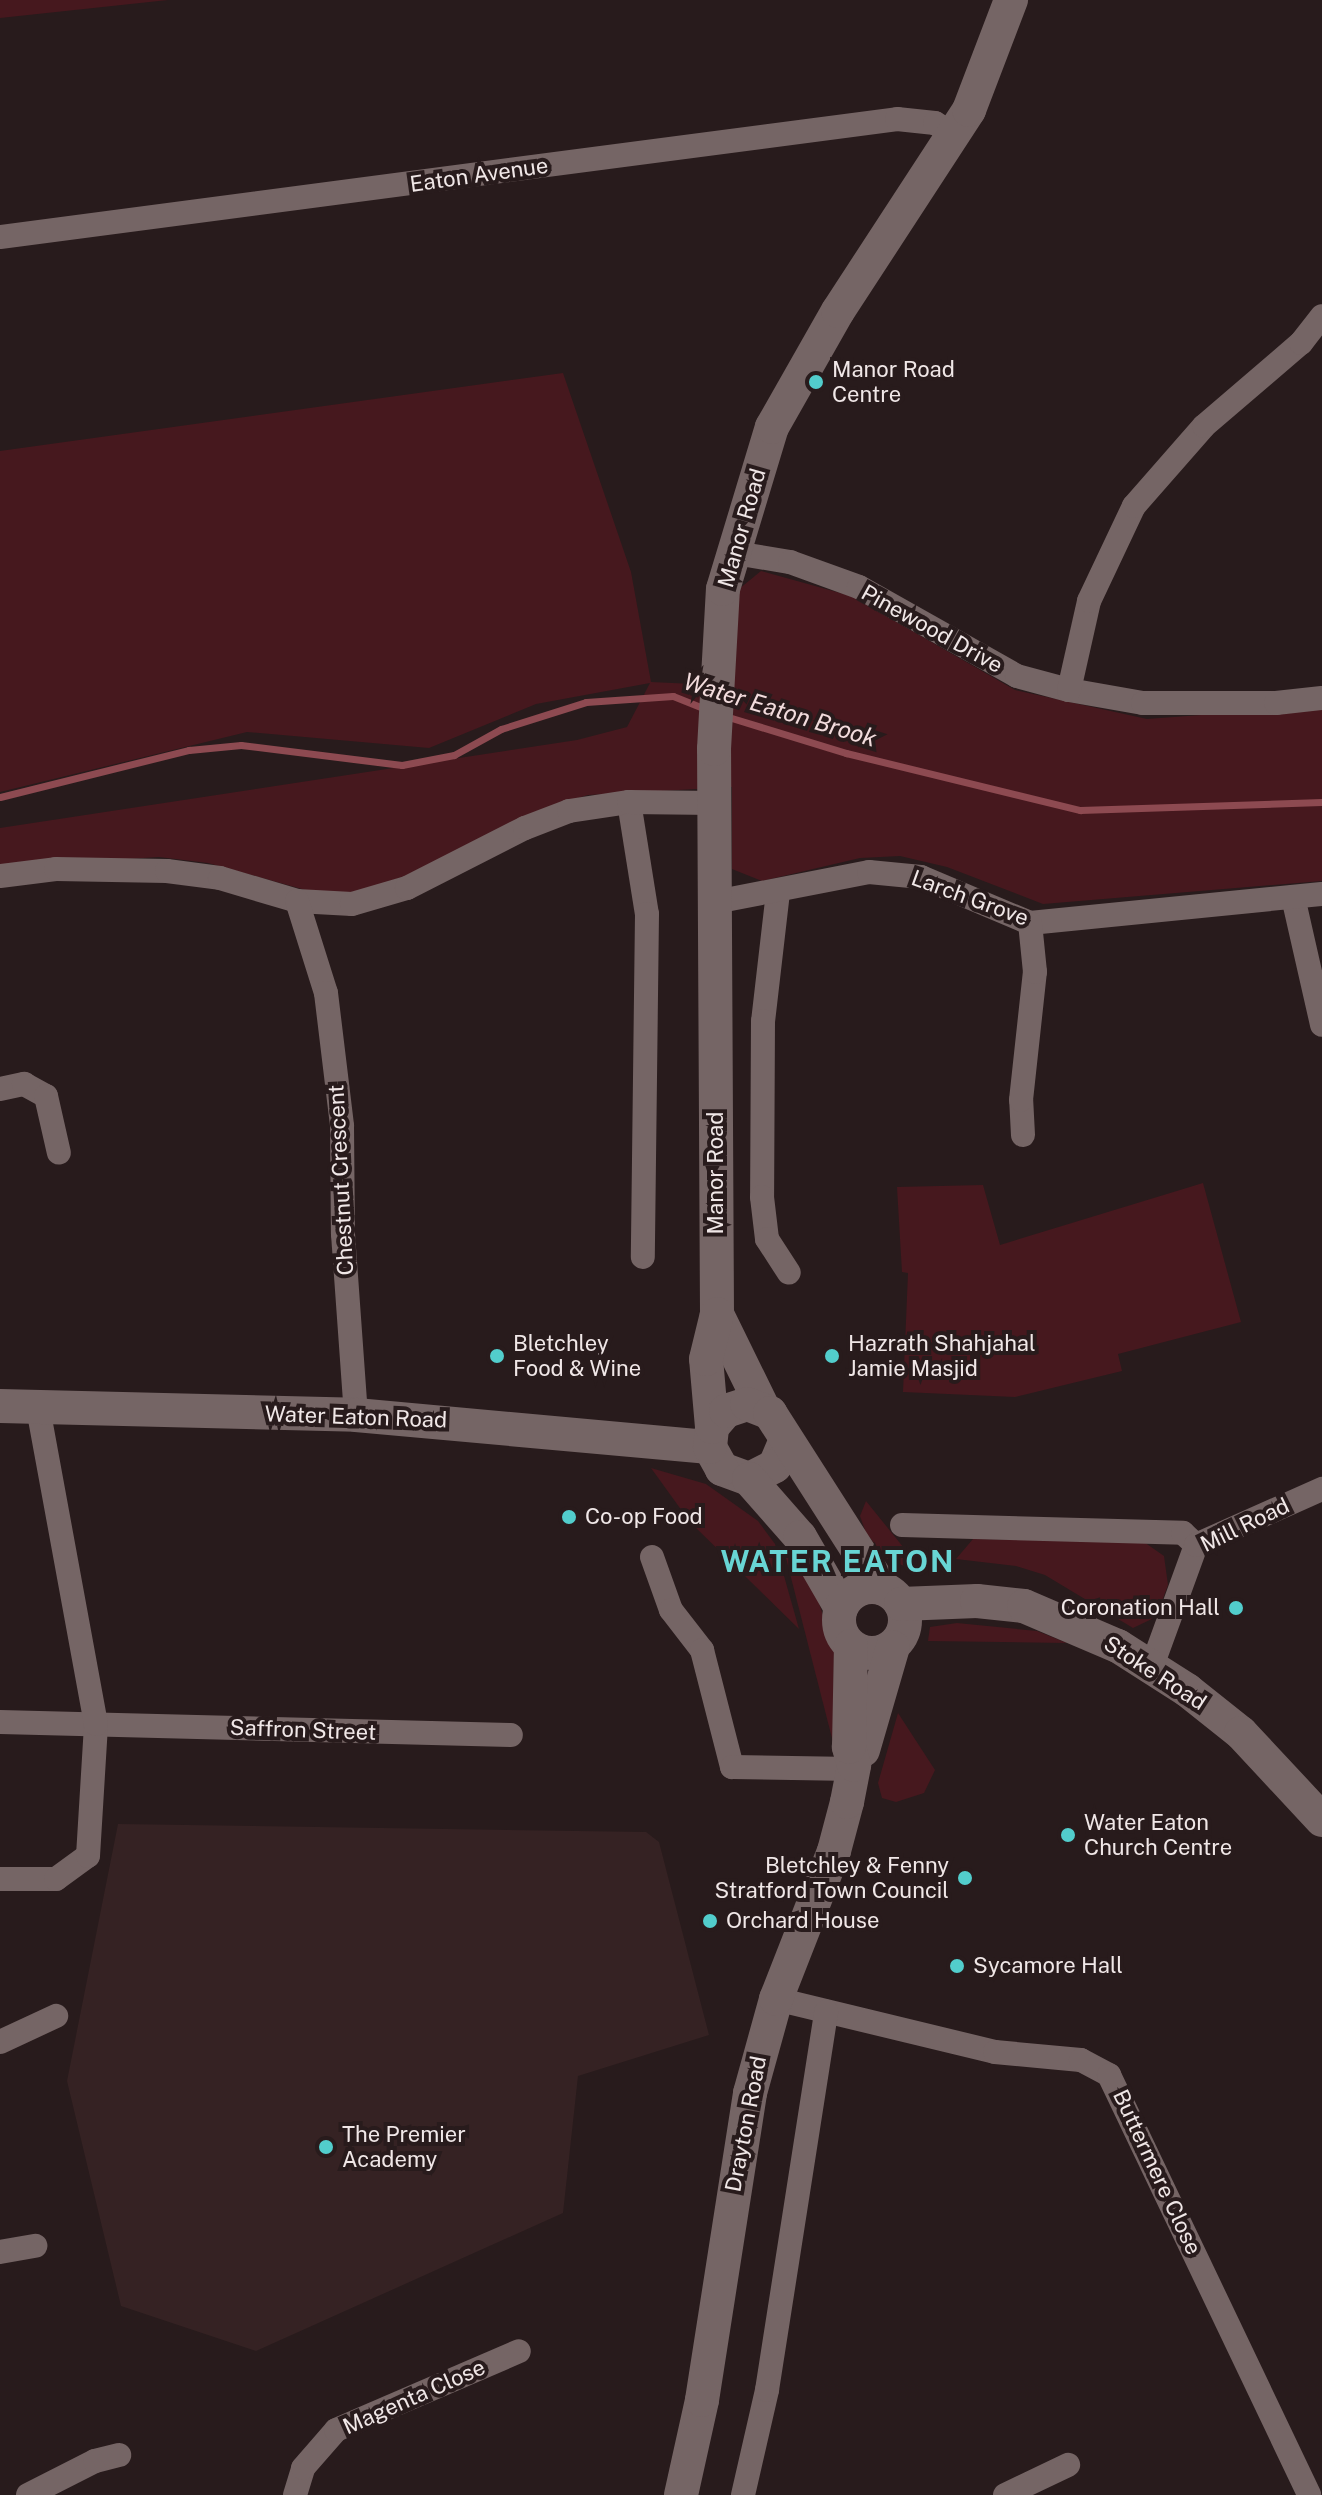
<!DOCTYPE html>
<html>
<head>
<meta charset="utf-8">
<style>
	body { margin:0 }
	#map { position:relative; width:1322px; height:2495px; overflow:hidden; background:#281b1c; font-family:"Public Sans",sans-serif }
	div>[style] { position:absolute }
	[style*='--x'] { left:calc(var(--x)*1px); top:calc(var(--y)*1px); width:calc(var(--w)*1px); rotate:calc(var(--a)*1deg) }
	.built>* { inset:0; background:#352223 }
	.green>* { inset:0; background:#46181e }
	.stream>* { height:7px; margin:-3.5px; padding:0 3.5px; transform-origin:3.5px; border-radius:3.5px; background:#8d4a51 }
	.street>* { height:24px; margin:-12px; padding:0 12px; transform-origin:12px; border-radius:12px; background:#756565 }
	.secondary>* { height:34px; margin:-17px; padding:0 17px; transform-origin:17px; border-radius:17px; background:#756565 }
	.secondary>.ring { margin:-17px; padding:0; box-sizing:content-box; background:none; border:34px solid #756565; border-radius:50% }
	.dots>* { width:22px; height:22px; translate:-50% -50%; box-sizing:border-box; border:4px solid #281b1c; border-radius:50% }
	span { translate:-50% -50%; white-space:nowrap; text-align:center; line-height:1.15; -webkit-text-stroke:8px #281b1c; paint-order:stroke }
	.street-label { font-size:22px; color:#f0e7e7 }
	.poi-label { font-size:22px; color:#f0e7e7 }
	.left { translate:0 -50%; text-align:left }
	.right { translate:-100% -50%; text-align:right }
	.water-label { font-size:24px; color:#f2dcdd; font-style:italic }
	.district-label { font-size:30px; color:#68d5d4; font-weight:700; letter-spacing:2px }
</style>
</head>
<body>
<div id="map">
	<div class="built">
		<div style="clip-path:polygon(118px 1824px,646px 1832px,659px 1842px,709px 2035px,578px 2076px,563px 2213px,256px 2351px,121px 2306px,67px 2081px)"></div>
	</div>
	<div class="green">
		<div style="clip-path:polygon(0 0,168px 0,0 18px)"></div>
		<div style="clip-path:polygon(563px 373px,631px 572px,651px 682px,715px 685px,739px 589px,761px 571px,851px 596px,1015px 690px,1147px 719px,1322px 706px,1322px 881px,1043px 904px,947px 867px,900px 856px,860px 858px,762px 881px,732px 869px,732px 787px,588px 795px,557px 804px,425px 869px,356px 893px,320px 894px,208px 863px,159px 857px,0 867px,0 828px,577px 740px,627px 727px,650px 683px,536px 704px,429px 748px,247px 732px,0 792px,0 451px)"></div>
		<div style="clip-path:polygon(1203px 1183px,1241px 1322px,1118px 1354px,1122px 1371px,1015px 1397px,903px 1392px,908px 1273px,902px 1272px,897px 1187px,983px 1185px,1000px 1245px)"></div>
		<div style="clip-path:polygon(651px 1468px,706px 1484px,758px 1521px,775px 1544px,799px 1629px,690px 1522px)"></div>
		<div style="clip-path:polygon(866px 1501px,912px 1558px,913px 1570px,886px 1558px,866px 1533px,860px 1516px)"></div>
		<div style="clip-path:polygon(973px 1539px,1144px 1542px,1164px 1556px,1168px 1585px,1156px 1617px,1133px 1628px,1045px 1575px,1016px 1566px,956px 1559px)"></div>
		<div style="clip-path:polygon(791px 1551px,818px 1600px,834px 1649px,833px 1742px,785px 1554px)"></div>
		<div style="clip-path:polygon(957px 1623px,1037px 1631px,1067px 1643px,928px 1641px,930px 1627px)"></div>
		<div style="clip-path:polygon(898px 1713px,935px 1770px,924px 1793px,896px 1802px,882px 1798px,878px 1783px)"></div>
	</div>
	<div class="stream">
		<div style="--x:725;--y:716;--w:127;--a:17"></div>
		<div style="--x:846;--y:753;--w:241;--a:13.7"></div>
		<div style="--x:1080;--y:810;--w:242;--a:-1.9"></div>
		<div style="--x:0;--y:797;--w:195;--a:-14"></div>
		<div style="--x:189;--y:750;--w:52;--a:-5.5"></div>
		<div style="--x:241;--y:745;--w:162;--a:7.1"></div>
		<div style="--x:402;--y:765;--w:53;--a:-10.9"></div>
		<div style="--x:454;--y:755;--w:54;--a:-29"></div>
		<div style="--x:501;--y:729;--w:89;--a:-17.6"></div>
		<div style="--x:586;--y:702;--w:87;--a:-3.9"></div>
		<div style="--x:673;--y:696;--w:35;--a:22"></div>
	</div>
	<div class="street">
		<div style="--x:0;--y:237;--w:905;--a:-7.49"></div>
		<div style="--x:897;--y:119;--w:38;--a:6"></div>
		<div style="--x:935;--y:123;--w:22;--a:32"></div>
		<div style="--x:735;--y:553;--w:56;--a:9.3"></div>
		<div style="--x:790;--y:562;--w:73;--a:19.9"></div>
		<div style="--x:859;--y:587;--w:181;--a:29.4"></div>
		<div style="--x:1017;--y:676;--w:54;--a:15.1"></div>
		<div style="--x:1069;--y:690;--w:75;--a:10"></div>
		<div style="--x:1143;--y:703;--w:133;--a:0"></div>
		<div style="--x:1276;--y:703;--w:46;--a:-6.2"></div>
		<div style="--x:1069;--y:690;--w:91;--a:-77.3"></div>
		<div style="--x:1089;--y:601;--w:105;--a:-64.7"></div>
		<div style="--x:1134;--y:506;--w:106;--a:-48.8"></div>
		<div style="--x:1204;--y:426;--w:128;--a:-40.6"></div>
		<div style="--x:1301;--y:343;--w:34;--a:-52"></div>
		<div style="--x:629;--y:802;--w:113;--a:80.9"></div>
		<div style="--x:647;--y:914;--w:343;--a:90.7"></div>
		<div style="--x:0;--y:876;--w:56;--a:-7.1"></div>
		<div style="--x:56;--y:869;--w:111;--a:1"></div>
		<div style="--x:167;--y:871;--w:53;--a:7.5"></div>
		<div style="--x:220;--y:878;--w:80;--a:16.6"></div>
		<div style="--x:297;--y:901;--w:55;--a:3.1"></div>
		<div style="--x:352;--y:904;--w:57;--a:-16.2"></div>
		<div style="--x:407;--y:888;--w:132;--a:-27"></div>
		<div style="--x:525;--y:828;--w:47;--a:-21.1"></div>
		<div style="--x:569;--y:811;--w:61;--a:-8.5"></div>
		<div style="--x:629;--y:802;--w:85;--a:0.7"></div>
		<div style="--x:778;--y:892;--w:130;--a:96.6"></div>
		<div style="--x:763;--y:1021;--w:176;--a:90.3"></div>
		<div style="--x:762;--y:1197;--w:42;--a:83.2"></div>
		<div style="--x:767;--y:1239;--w:40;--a:57.1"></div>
		<div style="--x:1293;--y:897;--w:131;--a:77.2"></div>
		<div style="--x:297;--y:901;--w:96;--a:72.5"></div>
		<div style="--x:326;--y:993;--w:134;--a:83.1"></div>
		<div style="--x:342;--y:1126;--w:108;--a:89.5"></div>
		<div style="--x:343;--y:1234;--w:181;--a:85.9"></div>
		<div style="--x:715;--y:902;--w:157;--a:-11"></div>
		<div style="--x:869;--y:872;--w:52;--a:5.5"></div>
		<div style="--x:921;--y:877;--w:118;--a:22.9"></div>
		<div style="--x:1030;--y:923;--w:293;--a:-5.7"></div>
		<div style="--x:0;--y:1089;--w:25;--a:-12"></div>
		<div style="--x:24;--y:1084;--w:25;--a:29"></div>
		<div style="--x:46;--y:1096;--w:58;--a:77.2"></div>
		<div style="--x:1023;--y:1135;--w:35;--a:-93"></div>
		<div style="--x:1021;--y:1100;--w:129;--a:-83.8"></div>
		<div style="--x:1035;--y:972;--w:49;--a:-95.8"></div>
		<div style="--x:902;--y:1525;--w:281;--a:1.6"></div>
		<div style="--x:1183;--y:1533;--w:18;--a:43"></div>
		<div style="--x:652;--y:1557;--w:56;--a:70.3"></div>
		<div style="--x:671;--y:1610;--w:51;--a:52.2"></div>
		<div style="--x:702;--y:1650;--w:121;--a:75.6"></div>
		<div style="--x:732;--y:1767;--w:121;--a:0.9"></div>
		<div style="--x:1152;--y:1666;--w:129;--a:-70"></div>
		<div style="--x:1196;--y:1545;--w:138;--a:-24"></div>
		<div style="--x:0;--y:1722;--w:511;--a:1.46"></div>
		<div style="--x:0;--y:1879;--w:56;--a:0"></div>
		<div style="--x:56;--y:1879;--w:39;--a:-36"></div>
		<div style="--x:88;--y:1856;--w:132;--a:-86.5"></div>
		<div style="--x:96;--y:1724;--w:322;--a:-100.4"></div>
		<div style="--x:776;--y:1999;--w:225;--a:13.6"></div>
		<div style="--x:995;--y:2052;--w:86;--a:5.3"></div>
		<div style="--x:1081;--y:2060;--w:32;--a:28"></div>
		<div style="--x:1109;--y:2075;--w:465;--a:64.5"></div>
		<div style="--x:0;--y:2042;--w:62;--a:-24.9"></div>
		<div style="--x:0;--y:2252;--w:36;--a:-10"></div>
		<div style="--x:28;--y:2495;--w:75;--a:-26.9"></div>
		<div style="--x:95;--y:2461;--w:25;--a:-14"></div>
		<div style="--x:295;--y:2495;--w:28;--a:-73"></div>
		<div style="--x:303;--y:2468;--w:50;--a:-49"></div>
		<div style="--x:336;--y:2430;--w:199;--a:-23.3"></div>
		<div style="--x:743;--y:2495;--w:108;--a:-77.1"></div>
		<div style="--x:767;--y:2390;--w:383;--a:-81.1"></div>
		<div style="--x:1005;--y:2495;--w:70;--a:-25.5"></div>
	</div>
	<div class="secondary">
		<div style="--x:0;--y:1406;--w:356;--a:1.4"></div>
		<div style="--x:356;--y:1415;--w:355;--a:5.2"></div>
		<div style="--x:763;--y:1408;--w:105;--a:-116.1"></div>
		<div style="--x:717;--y:1314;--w:565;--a:-90.3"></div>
		<div style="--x:714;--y:749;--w:160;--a:-86.8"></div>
		<div style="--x:723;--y:589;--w:169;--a:-73.2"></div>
		<div style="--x:772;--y:427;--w:133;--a:-60.4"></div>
		<div style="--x:838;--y:311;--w:240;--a:-56.9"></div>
		<div style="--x:969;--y:110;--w:118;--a:-69.1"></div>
		<div style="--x:712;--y:1427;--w:68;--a:-95"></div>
		<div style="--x:706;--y:1359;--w:46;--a:-76.3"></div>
		<div style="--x:785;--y:1442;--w:26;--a:113"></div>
		<div style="--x:775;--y:1466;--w:29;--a:153"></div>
		<div style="--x:749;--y:1479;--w:29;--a:-160"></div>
		<div style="--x:722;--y:1469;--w:25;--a:-119"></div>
		<div style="--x:710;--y:1447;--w:20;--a:-84"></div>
		<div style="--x:712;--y:1427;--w:21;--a:-49"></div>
		<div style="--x:726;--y:1411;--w:22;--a:-18"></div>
		<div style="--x:747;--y:1404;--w:25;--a:21"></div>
		<div style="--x:770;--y:1413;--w:208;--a:57.4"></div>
		<div style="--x:749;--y:1479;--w:77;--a:48.7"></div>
		<div style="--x:800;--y:1537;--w:82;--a:60"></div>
		<div class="ring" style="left:839px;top:1587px;width:32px;height:32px"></div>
		<div style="--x:901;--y:1604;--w:76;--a:-2.3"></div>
		<div style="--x:977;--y:1601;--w:47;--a:6.1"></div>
		<div style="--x:1024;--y:1606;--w:102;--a:23.1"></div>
		<div style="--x:1118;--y:1646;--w:82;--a:32.5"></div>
		<div style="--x:1187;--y:1690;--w:69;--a:38.5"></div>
		<div style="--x:1241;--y:1733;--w:119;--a:47"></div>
		<div style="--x:863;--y:1750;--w:107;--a:-73.8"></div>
		<div style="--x:681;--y:2495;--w:97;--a:-77.5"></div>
		<div style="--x:702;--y:2400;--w:311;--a:-81.1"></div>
		<div style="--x:750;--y:2093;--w:98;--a:-74.5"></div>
		<div style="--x:776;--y:1999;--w:159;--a:-68.6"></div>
		<div style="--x:834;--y:1851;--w:51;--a:-75.1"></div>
		<div style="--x:847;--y:1802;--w:38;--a:-79"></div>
		<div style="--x:854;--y:1765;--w:19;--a:-106"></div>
		<div style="--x:849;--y:1747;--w:101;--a:-88.9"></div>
	</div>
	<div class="dots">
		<div style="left:816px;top:382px;background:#52cdcc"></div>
		<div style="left:497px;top:1356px;background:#52cdcc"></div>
		<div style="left:832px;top:1356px;background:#52cdcc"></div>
		<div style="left:569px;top:1517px;background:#52cdcc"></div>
		<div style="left:1236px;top:1608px;background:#52cdcc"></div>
		<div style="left:1068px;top:1835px;background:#52cdcc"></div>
		<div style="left:965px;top:1878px;background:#52cdcc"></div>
		<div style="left:710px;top:1921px;background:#52cdcc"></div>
		<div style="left:957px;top:1966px;background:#52cdcc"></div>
		<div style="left:326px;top:2147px;background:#52cdcc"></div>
	</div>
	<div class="street-label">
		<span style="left:479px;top:175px;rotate:-8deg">Eaton Avenue</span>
		<span style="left:742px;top:528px;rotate:-74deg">Manor Road</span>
		<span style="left:932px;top:629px;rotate:29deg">Pinewood Drive</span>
		<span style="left:970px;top:898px;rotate:20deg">Larch Grove</span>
		<span style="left:716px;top:1173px;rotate:-90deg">Manor Road</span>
		<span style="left:341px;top:1180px;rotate:-93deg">Chestnut Crescent</span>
		<span style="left:356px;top:1417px;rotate:2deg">Water Eaton Road</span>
		<span style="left:1245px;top:1525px;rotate:-26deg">Mill Road</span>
		<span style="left:1155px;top:1673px;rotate:33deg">Stoke Road</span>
		<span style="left:303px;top:1730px;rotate:2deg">Saffron Street</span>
		<span style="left:746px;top:2124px;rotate:-79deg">Drayton Road</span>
		<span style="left:1157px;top:2172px;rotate:65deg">Buttermere Close</span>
		<span style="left:414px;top:2397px;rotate:-24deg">Magenta Close</span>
	</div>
	<div class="poi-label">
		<span class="left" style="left:832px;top:382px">Manor Road<br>Centre</span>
		<span class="left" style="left:513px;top:1356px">Bletchley<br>Food &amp; Wine</span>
		<span class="left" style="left:848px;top:1356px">Hazrath Shahjahal<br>Jamie Masjid</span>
		<span class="left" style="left:585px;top:1517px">Co-op Food</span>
		<span class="right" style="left:1220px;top:1608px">Coronation Hall</span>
		<span class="left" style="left:1084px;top:1835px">Water Eaton<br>Church Centre</span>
		<span class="right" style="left:949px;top:1878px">Bletchley &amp; Fenny<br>Stratford Town Council</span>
		<span class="left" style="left:726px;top:1921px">Orchard House</span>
		<span class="left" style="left:973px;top:1966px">Sycamore Hall</span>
		<span class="left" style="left:342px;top:2147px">The Premier<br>Academy</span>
	</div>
	<div class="water-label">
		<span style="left:780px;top:710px;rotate:17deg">Water Eaton Brook</span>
	</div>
	<div class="district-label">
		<span style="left:838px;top:1561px">WATER EATON</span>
	</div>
</div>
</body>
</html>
